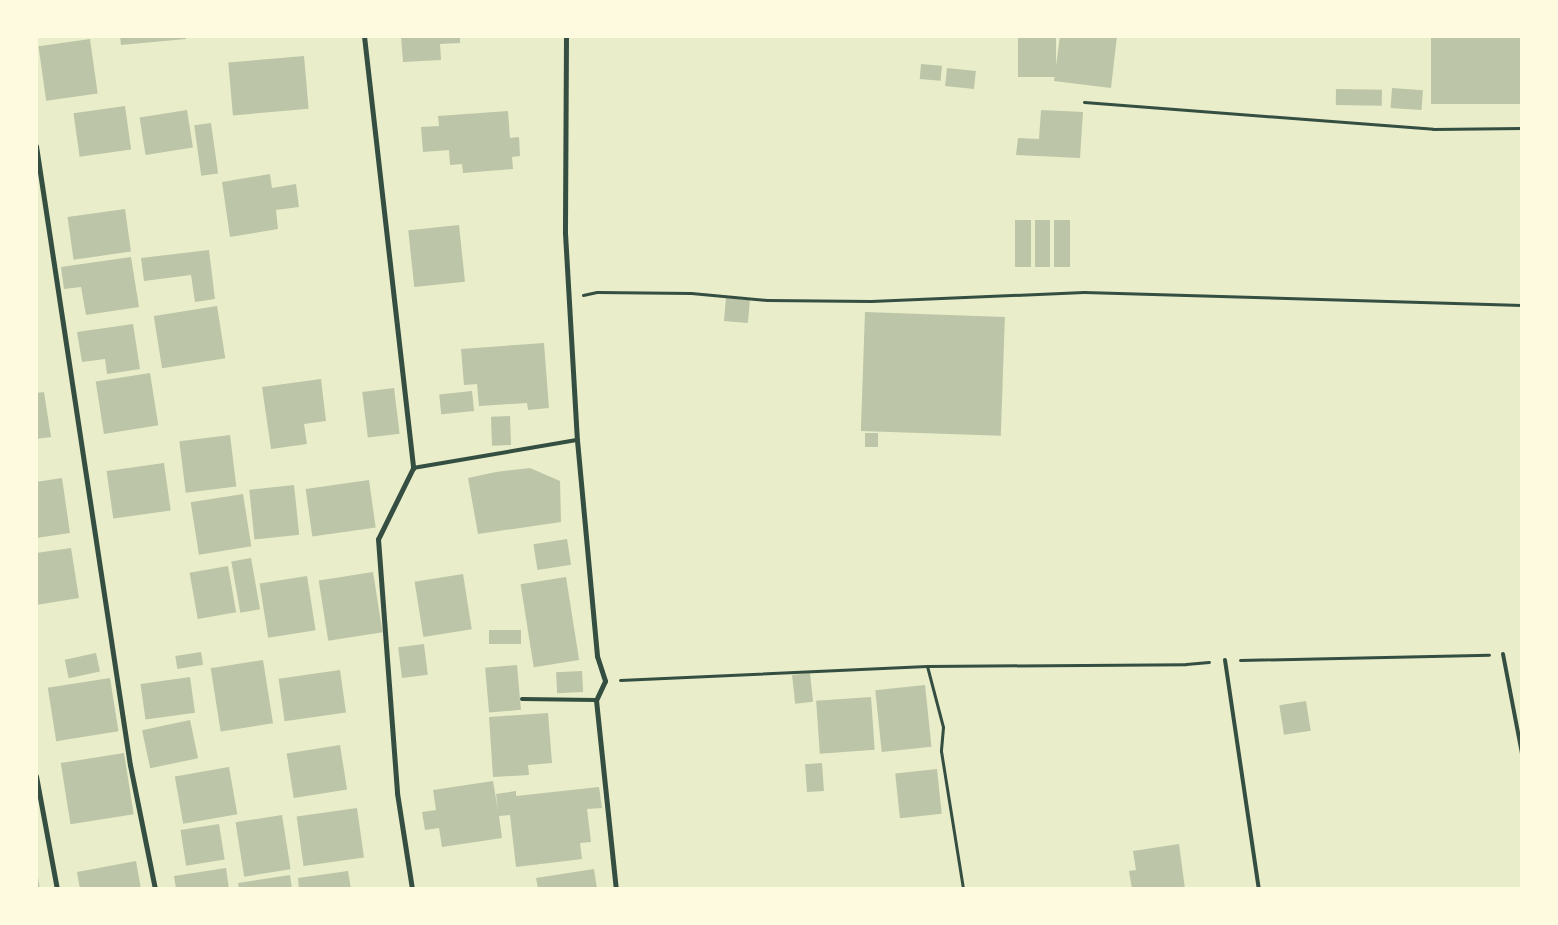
<!DOCTYPE html>
<html>
<head>
<meta charset="utf-8">
<style>
	body { margin:0 }
	#map { position:relative; width:1558px; height:925px; overflow:hidden; background:#e9edc9; font-family:Barlow,sans-serif }
	div>[style] { position:absolute }
	[style*='--x'] { left:calc(var(--x)*1px); top:calc(var(--y)*1px); width:calc(var(--w)*1px); rotate:calc(var(--a)*1deg) }
	.building>* { inset:0; background:#bcc5a7; transform-origin:0 0 }
	.path>* { height:3px; margin:-1.5px; padding:0 1.5px; transform-origin:1.5px; border-radius:1.5px; background:#344e41 }
	.service>* { height:4px; margin:-2px; padding:0 2px; transform-origin:2px; border-radius:2px; background:#344e41 }
	.minor>* { height:5px; margin:-2.5px; padding:0 2.5px; transform-origin:2.5px; border-radius:2.5px; background:#344e41 }
	span { translate:-50% -50%; white-space:nowrap; text-align:center; line-height:1.15; -webkit-text-stroke:4px #fefae0; paint-order:stroke }
	.frame { position:absolute; inset:0; border:38px solid #fefae0; pointer-events:none }
</style>
</head>
<body>
<div id="map">
	<div class="building">
		<div style="clip-path:polygon(120px 36px,186px 36px,186px 39px,121px 45px)"></div>
		<div style="clip-path:polygon(401px 36px,460px 36px,460px 43px,440px 44px,441px 60px,403px 62px)"></div>
		<div style="left:1018px;top:36px;width:38px;height:41px"></div>
		<div style="clip-path:polygon(1060px 36px,1117px 36px,1111px 88px,1054px 81px)"></div>
		<div style="left:1431px;top:36px;width:91px;height:68px"></div>
		<div style="left:90px;top:39px;width:55px;height:52px;rotate:82deg"></div>
		<div style="left:304px;top:56px;width:53px;height:76px;rotate:85deg"></div>
		<div style="left:921px;top:64px;width:21px;height:15px;rotate:5deg"></div>
		<div style="left:947px;top:68px;width:29px;height:18px;rotate:6deg"></div>
		<div style="left:1392px;top:88px;width:31px;height:20px;rotate:4deg"></div>
		<div style="left:1336px;top:89px;width:46px;height:16px;rotate:1deg"></div>
		<div style="left:125px;top:106px;width:44px;height:52px;rotate:82deg"></div>
		<div style="left:187px;top:110px;width:38px;height:48px;rotate:81deg"></div>
		<div style="clip-path:polygon(1041px 110px,1083px 112px,1080px 158px,1016px 155px,1018px 138px,1039px 139px)"></div>
		<div style="clip-path:polygon(508px 111px,510px 138px,519px 137px,520px 156px,512px 157px,513px 169px,463px 173px,462px 164px,450px 165px,449px 150px,423px 152px,421px 127px,439px 126px,438px 116px)"></div>
		<div style="left:211px;top:123px;width:51px;height:17px;rotate:82deg"></div>
		<div style="clip-path:polygon(270px 174px,272px 188px,296px 184px,299px 207px,276px 210px,278px 229px,230px 237px,222px 182px)"></div>
		<div style="left:125px;top:209px;width:43px;height:58px;rotate:82deg"></div>
		<div style="left:1015px;top:220px;width:16px;height:47px"></div>
		<div style="left:1035px;top:220px;width:15px;height:47px"></div>
		<div style="left:1054px;top:220px;width:16px;height:47px"></div>
		<div style="left:459px;top:225px;width:57px;height:51px;rotate:84deg"></div>
		<div style="clip-path:polygon(209px 250px,215px 299px,195px 302px,191px 275px,144px 281px,141px 258px)"></div>
		<div style="clip-path:polygon(131px 257px,139px 307px,86px 315px,81px 287px,64px 289px,61px 267px)"></div>
		<div style="left:726px;top:298px;width:24px;height:23px;rotate:5deg"></div>
		<div style="left:217px;top:306px;width:53px;height:64px;rotate:81deg"></div>
		<div style="left:865px;top:312px;width:140px;height:119px;rotate:2deg"></div>
		<div style="clip-path:polygon(133px 324px,140px 369px,107px 374px,105px 359px,82px 362px,77px 332px)"></div>
		<div style="clip-path:polygon(544px 343px,549px 408px,528px 410px,527px 403px,479px 406px,477px 384px,464px 385px,461px 349px)"></div>
		<div style="left:150px;top:373px;width:53px;height:55px;rotate:81deg"></div>
		<div style="clip-path:polygon(321px 379px,326px 421px,304px 424px,307px 444px,271px 449px,262px 387px)"></div>
		<div style="left:394px;top:388px;width:46px;height:32px;rotate:83deg"></div>
		<div style="left:472px;top:391px;width:20px;height:33px;rotate:84deg"></div>
		<div style="clip-path:polygon(44px 392px,51px 437px,36px 439px,36px 393px)"></div>
		<div style="left:510px;top:416px;width:29px;height:19px;rotate:88deg"></div>
		<div style="left:865px;top:433px;width:13px;height:14px"></div>
		<div style="left:230px;top:435px;width:52px;height:51px;rotate:83deg"></div>
		<div style="left:164px;top:463px;width:48px;height:58px;rotate:82deg"></div>
		<div style="clip-path:polygon(530px 468px,560px 481px,561px 522px,478px 534px,468px 478px,496px 472px)"></div>
		<div style="clip-path:polygon(62px 478px,70px 533px,36px 538px,36px 482px)"></div>
		<div style="left:369px;top:480px;width:48px;height:64px;rotate:82deg"></div>
		<div style="left:294px;top:485px;width:50px;height:45px;rotate:84deg"></div>
		<div style="left:243px;top:494px;width:53px;height:53px;rotate:81deg"></div>
		<div style="left:567px;top:539px;width:26px;height:34px;rotate:81deg"></div>
		<div style="clip-path:polygon(71px 548px,79px 598px,36px 605px,36px 553px)"></div>
		<div style="left:251px;top:558px;width:52px;height:20px;rotate:80deg"></div>
		<div style="left:228px;top:566px;width:47px;height:39px;rotate:80deg"></div>
		<div style="left:373px;top:572px;width:61px;height:55px;rotate:81deg"></div>
		<div style="left:463px;top:574px;width:56px;height:49px;rotate:81deg"></div>
		<div style="left:307px;top:576px;width:55px;height:48px;rotate:81deg"></div>
		<div style="left:566px;top:577px;width:84px;height:46px;rotate:81deg"></div>
		<div style="left:521px;top:630px;width:14px;height:32px;rotate:90deg"></div>
		<div style="left:424px;top:644px;width:31px;height:26px;rotate:83deg"></div>
		<div style="left:201px;top:652px;width:13px;height:26px;rotate:81deg"></div>
		<div style="left:96px;top:653px;width:19px;height:32px;rotate:78deg"></div>
		<div style="left:263px;top:660px;width:64px;height:53px;rotate:81deg"></div>
		<div style="left:517px;top:665px;width:45px;height:32px;rotate:85deg"></div>
		<div style="left:340px;top:670px;width:43px;height:62px;rotate:82deg"></div>
		<div style="left:582px;top:671px;width:21px;height:26px;rotate:87deg"></div>
		<div style="left:810px;top:673px;width:29px;height:18px;rotate:84deg"></div>
		<div style="left:190px;top:677px;width:36px;height:50px;rotate:82deg"></div>
		<div style="left:110px;top:678px;width:54px;height:63px;rotate:81deg"></div>
		<div style="left:925px;top:685px;width:62px;height:50px;rotate:84deg"></div>
		<div style="left:871px;top:697px;width:53px;height:55px;rotate:86deg"></div>
		<div style="left:1306px;top:701px;width:30px;height:27px;rotate:81deg"></div>
		<div style="clip-path:polygon(548px 713px,552px 763px,528px 765px,529px 775px,493px 777px,489px 717px)"></div>
		<div style="left:190px;top:720px;width:39px;height:49px;rotate:78deg"></div>
		<div style="left:340px;top:745px;width:45px;height:54px;rotate:81deg"></div>
		<div style="left:124px;top:753px;width:62px;height:64px;rotate:81deg"></div>
		<div style="left:822px;top:763px;width:28px;height:17px;rotate:86deg"></div>
		<div style="left:229px;top:767px;width:48px;height:55px;rotate:80deg"></div>
		<div style="left:937px;top:769px;width:45px;height:42px;rotate:84deg"></div>
		<div style="clip-path:polygon(493px 781px,498px 811px,496px 794px,516px 791px,516px 796px,599px 787px,602px 808px,587px 809px,591px 842px,580px 843px,582px 859px,516px 867px,510px 815px,499px 816px,502px 838px,442px 847px,439px 828px,425px 830px,422px 812px,436px 810px,433px 790px)"></div>
		<div style="left:357px;top:808px;width:50px;height:61px;rotate:82deg"></div>
		<div style="left:282px;top:815px;width:55px;height:47px;rotate:81deg"></div>
		<div style="left:219px;top:824px;width:36px;height:39px;rotate:81deg"></div>
		<div style="clip-path:polygon(1179px 844px,1185px 889px,1132px 889px,1129px 871px,1136px 870px,1133px 851px)"></div>
		<div style="clip-path:polygon(136px 861px,141px 889px,80px 889px,77px 872px)"></div>
		<div style="clip-path:polygon(226px 868px,229px 889px,176px 889px,174px 876px)"></div>
		<div style="clip-path:polygon(594px 869px,597px 889px,538px 889px,536px 878px)"></div>
		<div style="clip-path:polygon(348px 871px,351px 889px,299px 889px,298px 878px)"></div>
		<div style="clip-path:polygon(36px 872px,37px 872px,40px 889px,36px 889px)"></div>
		<div style="clip-path:polygon(290px 875px,292px 889px,239px 889px,238px 883px)"></div>
	</div>
	<div class="path">
		<div style="--x:1084;--y:102;--w:350;--a:4.4"></div>
		<div style="--x:1433;--y:129;--w:89;--a:-0.6"></div>
		<div style="--x:583;--y:295;--w:14;--a:-12"></div>
		<div style="--x:597;--y:292;--w:94;--a:0.6"></div>
		<div style="--x:691;--y:293;--w:76;--a:5.3"></div>
		<div style="--x:767;--y:300;--w:104;--a:0.6"></div>
		<div style="--x:871;--y:301;--w:213;--a:-2.4"></div>
		<div style="--x:1084;--y:292;--w:438;--a:1.7"></div>
		<div style="--x:1240;--y:660;--w:249;--a:-1.2"></div>
		<div style="--x:927;--y:666;--w:63;--a:75.3"></div>
		<div style="--x:943;--y:727;--w:24;--a:95"></div>
		<div style="--x:941;--y:751;--w:140;--a:80.9"></div>
		<div style="--x:620;--y:680;--w:307;--a:-2.6"></div>
		<div style="--x:927;--y:666;--w:259;--a:-0.4"></div>
		<div style="--x:1186;--y:664;--w:23;--a:-5"></div>
	</div>
	<div class="service">
		<div style="--x:413;--y:468;--w:166;--a:-9.7"></div>
		<div style="--x:1503;--y:654;--w:102;--a:79.2"></div>
		<div style="--x:1225;--y:660;--w:232;--a:81.6"></div>
		<div style="--x:522;--y:699;--w:74;--a:0.8"></div>
	</div>
	<div class="minor">
		<div style="--x:364;--y:36;--w:435;--a:83.5"></div>
		<div style="--x:413;--y:468;--w:79;--a:116.2"></div>
		<div style="--x:378;--y:539;--w:255;--a:85.7"></div>
		<div style="--x:397;--y:793;--w:97;--a:81.1"></div>
		<div style="--x:566;--y:36;--w:197;--a:90.3"></div>
		<div style="--x:565;--y:233;--w:207;--a:86.7"></div>
		<div style="--x:577;--y:440;--w:217;--a:84.7"></div>
		<div style="--x:597;--y:656;--w:26;--a:72"></div>
		<div style="--x:605;--y:681;--w:21;--a:115"></div>
		<div style="--x:596;--y:700;--w:190;--a:84"></div>
		<div style="--x:36;--y:146;--w:626;--a:81.37"></div>
		<div style="--x:130;--y:765;--w:126;--a:78.6"></div>
		<div style="--x:36;--y:776;--w:115;--a:79.5"></div>
	</div>
	<div class="frame"></div>
</div>
</body>
</html>
